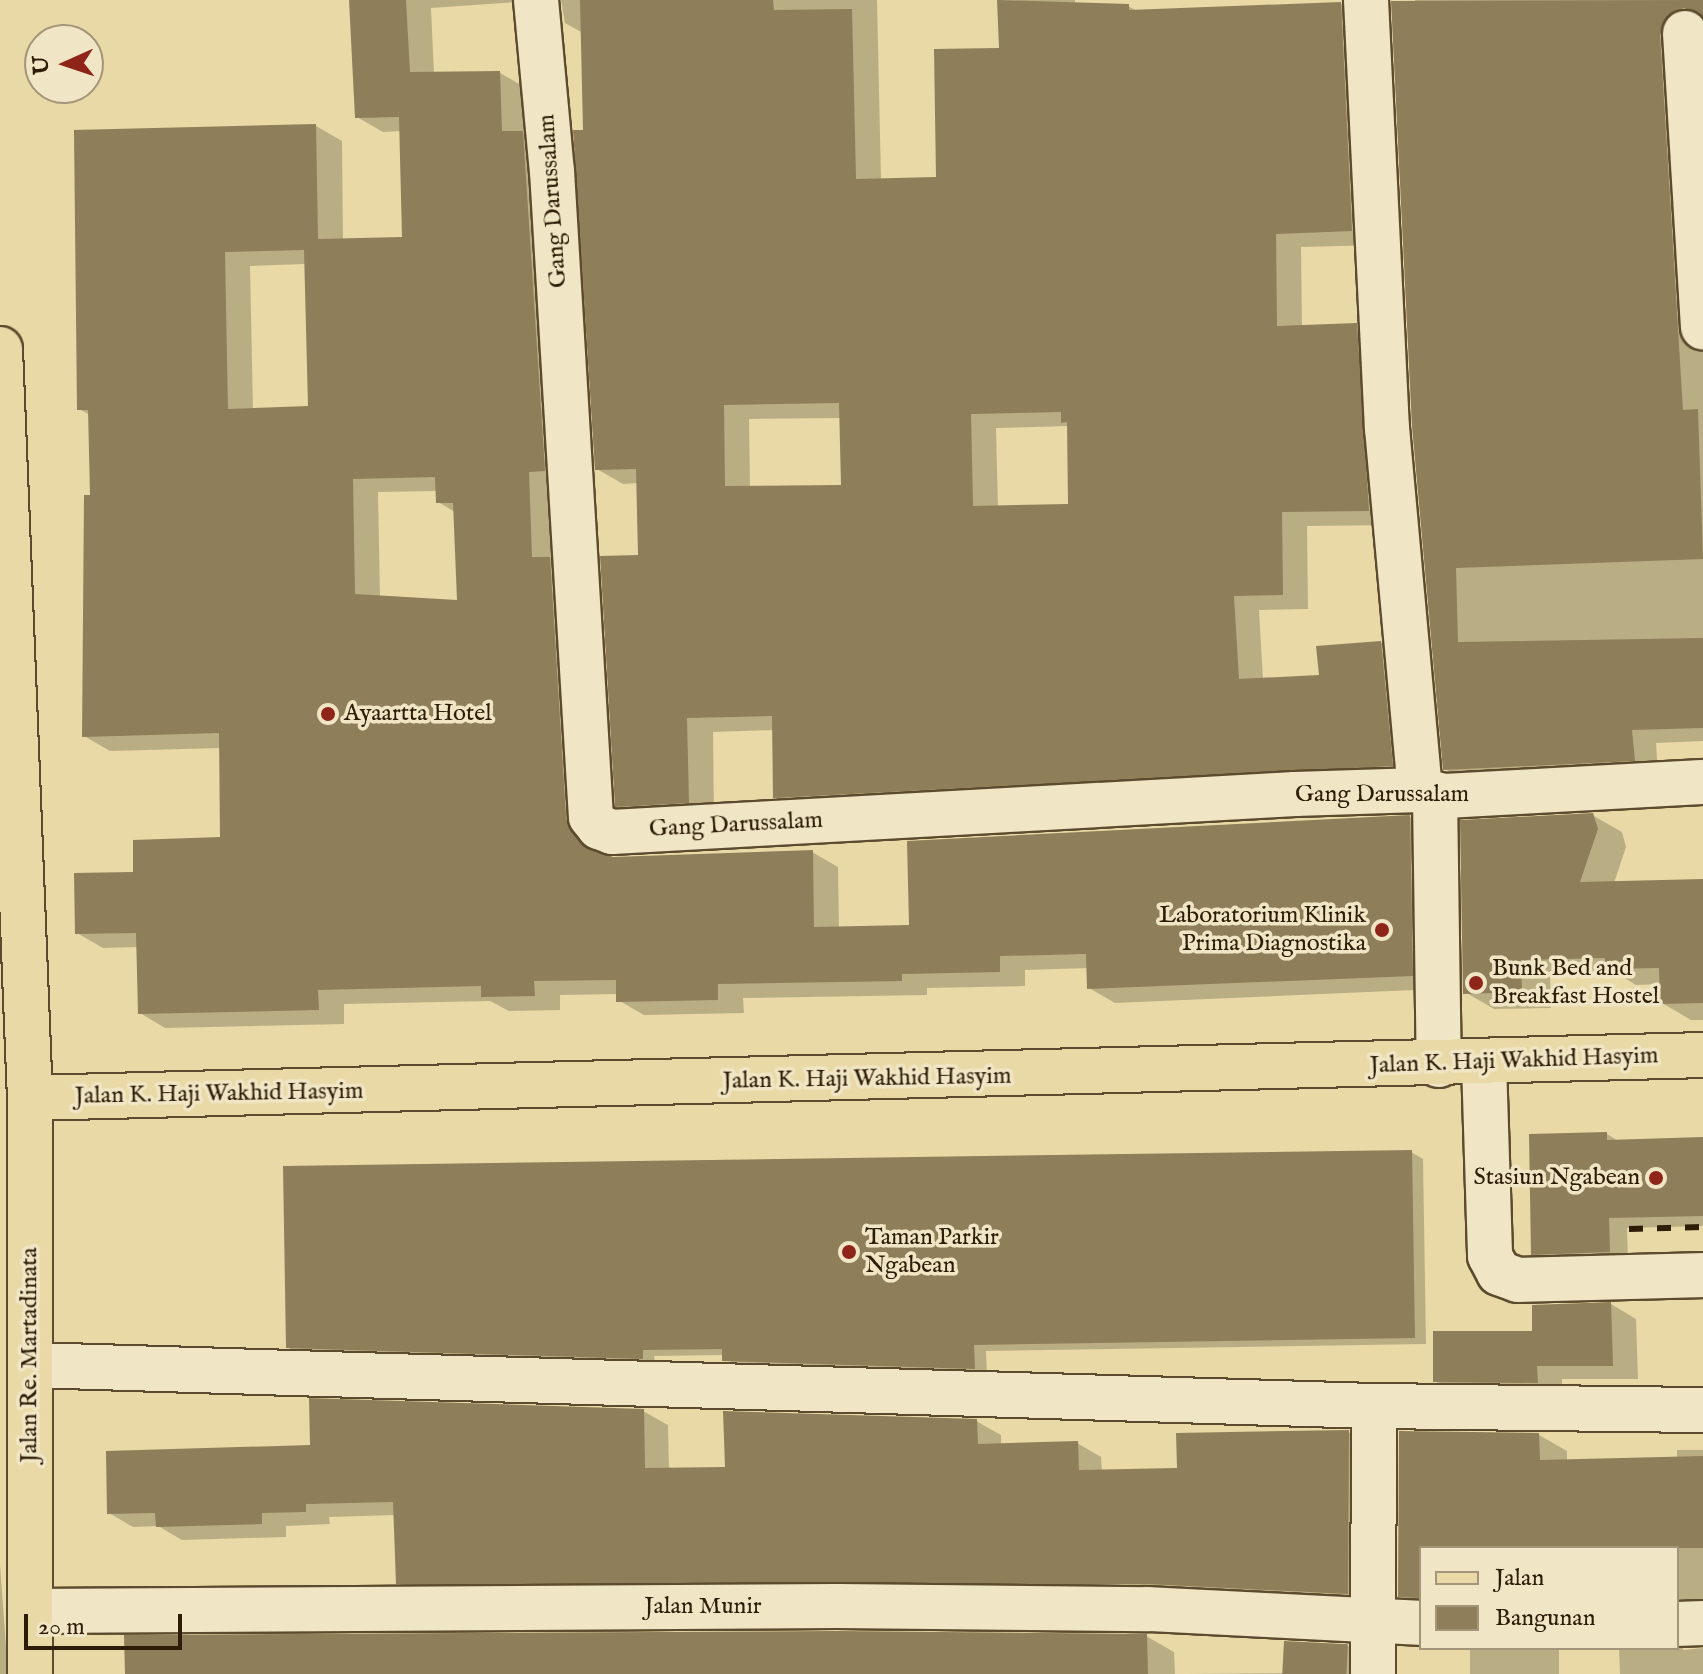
<!DOCTYPE html>
<html>
<head>
<meta charset="utf-8">
<style>
	body { margin:0 }
	#map { position:relative; width:1703px; height:1674px; overflow:hidden; background:#e8d9a6; font-family:"IM FELL English",serif }
	div>[style] { position:absolute }
	[style*='--x'] { left:calc(var(--x)*1px); top:calc(var(--y)*1px); width:calc(var(--w)*1px); rotate:calc(var(--a)*1deg) }
	.shadow>* { inset:0; background:#0003; transform-origin:0 0 }
	.building>* { inset:0; background:#8e7e59; transform-origin:0 0 }
	.roads { filter:drop-shadow(2px 0 #5c4b2e) drop-shadow(-2px 0 #5c4b2e) drop-shadow(0 2px #5c4b2e) drop-shadow(0 -2px #5c4b2e) }
	.minor>* { height:44px; margin:-22px; padding:0 22px; transform-origin:22px; border-radius:22px; background:#f0e6c5 }
	.major>* { height:44px; margin:-22px; padding:0 22px; transform-origin:22px; border-radius:22px; background:#e8d9a6 }
	.rail>* { height:6px; margin-top:-3px; transform-origin:0; background:repeating-linear-gradient(90deg,#2d1c06 0 14px,transparent 0 28px) }
	.dots>* { width:22px; height:22px; translate:-50% -50%; box-sizing:border-box; border:4px solid #f0e6c5; border-radius:50% }
	span { translate:-50% -50%; white-space:nowrap; text-align:center; line-height:1.15; -webkit-text-stroke:7px #f0e6c5; paint-order:stroke }
	.street-label { font-size:24px; color:#2d1c06 }
	.poi-label { font-size:24px; color:#2d1c06 }
	.left { translate:0 -50%; text-align:left }
	.right { translate:-100% -50%; text-align:right }
	.legend { position:absolute; left:1419px; top:1546px; width:260px; height:104px; box-sizing:border-box; background:#f0e6c5; border:2px solid #a29579; margin:0; padding:10px 14px; list-style:none; font-size:24px; color:#2d1c06 }
	.legend li { display:flex; align-items:center; gap:16px; height:40px }
	.legend b { width:40px; border:2px solid #a29579 }
	.north { position:absolute; left:24px; top:24px; width:80px; height:80px; box-sizing:border-box; background:#f0e6c5; border:2px solid #a29579; border-radius:50%; rotate:267deg; font-size:22px; font-weight:700; line-height:32px; text-align:center; color:#2d1c06 }
	.north::after { content:''; display:block; margin:auto; width:28px; height:36px; background:#8f2418; clip-path:polygon(50% 0,100% 100%,50% 72%,0 100%) }
	.scale { position:absolute; left:24px; top:1614px; width:158px; height:36px; box-sizing:border-box; border:4px solid #2d1c06; border-top:0; padding-left:10px; font-size:24px; line-height:28px; white-space:nowrap; color:#2d1c06; -webkit-text-stroke:6px #f0e6c5; paint-order:stroke }
</style>
</head>
<body>
<div id="map">
	<div class="shadow">
		<div style="clip-path:polygon(evenodd,351px 0,544px 0,431px 8px,434px 74px,500px 73px,526px 88px,592px 836px,603px 855px,612px 859px,812px 852px,838px 867px,839px 928px,911px 926px,1410px 817px,1436px 832px,1438px 989px,1115px 1003px,1089px 988px,1089px 968px,1025px 970px,1025px 986px,927px 988px,927px 995px,743px 998px,744px 1013px,644px 1015px,618px 1000px,618px 994px,560px 995px,560px 1010px,509px 1011px,490px 1001px,344px 1004px,344px 1024px,165px 1028px,140px 1013px,138px 947px,103px 948px,77px 933px,135px 874px,222px 839px,221px 748px,110px 751px,84px 736px,92px 497px,90px 415px,79px 409px,316px 126px,342px 141px,343px 240px,404px 239px,401px 131px,383px 132px,357px 117px,351px 0,306px 264px,310px 408px,253px 410px,250px 266px,306px 264px,351px 0,437px 491px,438px 502px,455px 512px,459px 602px,380px 597px,378px 492px,437px 491px)"></div>
		<div style="clip-path:polygon(evenodd,561px 0,877px 0,881px 180px,938px 179px,1002px 50px,999px 0,1075px 0,1075px 6px,1128px 6px,1139px 12px,1341px 4px,1366px 19px,1378px 245px,1301px 247px,1302px 327px,1356px 325px,1382px 340px,1395px 525px,1307px 526px,1308px 609px,1259px 610px,1263px 680px,1321px 677px,1381px 643px,1407px 658px,1418px 780px,801px 812px,775px 797px,774px 730px,713px 732px,714px 817px,643px 820px,617px 805px,640px 557px,639px 483px,623px 484px,597px 469px,583px 33px,565px 23px,561px 0,842px 418px,843px 487px,750px 488px,749px 419px,842px 418px,561px 0,1069px 426px,1070px 506px,998px 508px,996px 428px,1069px 426px)"></div>
		<div style="clip-path:polygon(1415px 0,1703px 0,1703px 741px,1656px 743px,1658px 774px,1470px 783px,1445px 769px)"></div>
		<div style="clip-path:polygon(1592px 815px,1622px 832px,1626px 847px,1614px 883px,1703px 881px,1703px 1020px,1691px 1020px,1662px 1003px,1662px 984px,1636px 985px,1618px 974px,1550px 975px,1551px 1008px,1494px 1009px,1465px 992px)"></div>
		<div style="clip-path:polygon(1607px 1134px,1620px 1142px,1703px 1139px,1703px 1226px,1627px 1228px,1628px 1262px,1551px 1264px,1533px 1253px)"></div>
		<div style="clip-path:polygon(1411px 1152px,1423px 1159px,1426px 1344px,986px 1351px,987px 1375px,736px 1367px,724px 1355px,654px 1356px,655px 1364px,300px 1354px,287px 1347px)"></div>
		<div style="clip-path:polygon(1611px 1304px,1636px 1319px,1638px 1379px,1562px 1379px,1562px 1396px,1460px 1395px,1435px 1381px)"></div>
		<div style="clip-path:polygon(643px 1411px,668px 1425px,669px 1470px,727px 1469px,976px 1421px,1001px 1435px,1001px 1446px,1077px 1443px,1101px 1457px,1102px 1472px,1179px 1470px,1348px 1432px,1373px 1446px,1372px 1607px,422px 1597px,398px 1583px,396px 1515px,329px 1517px,330px 1524px,286px 1526px,286px 1537px,182px 1540px,158px 1526px,133px 1527px,109px 1513px,312px 1447px)"></div>
		<div style="clip-path:polygon(1401px 1433px,1539px 1435px,1567px 1451px,1567px 1461px,1677px 1459px,1677px 1450px,1703px 1450px,1703px 1617px,1682px 1629px,1683px 1650px,1703px 1648px,1703px 1674px,1620px 1674px,1619px 1648px,1677px 1648px,1677px 1548px,1421px 1548px,1421px 1608px,1400px 1596px)"></div>
		<div style="clip-path:polygon(0 1565px,8px 1674px,0 1674px)"></div>
		<div style="clip-path:polygon(1146px 1636px,1174px 1652px,1175px 1674px,127px 1674px)"></div>
		<div style="clip-path:polygon(1348px 1646px,1376px 1663px,1376px 1674px,1186px 1674px,1287px 1673px)"></div>
		<div style="left:1470px;top:1648px;width:89px;height:26px"></div>
	</div>
	<div class="building">
		<div style="clip-path:polygon(evenodd,349px 0,406px 0,410px 72px,500px 71px,502px 131px,523px 131px,545px 471px,529px 472px,532px 557px,550px 557px,566px 818px,580px 843px,613px 857px,813px 850px,814px 927px,909px 925px,907px 841px,1410px 815px,1413px 976px,1087px 989px,1086px 954px,1000px 956px,1000px 972px,902px 974px,902px 981px,718px 984px,718px 1000px,616px 1002px,616px 980px,534px 981px,535px 996px,481px 997px,481px 986px,318px 990px,319px 1010px,138px 1014px,136px 933px,75px 934px,74px 873px,133px 872px,133px 840px,220px 837px,219px 733px,82px 737px,84px 495px,90px 495px,88px 410px,77px 410px,74px 130px,316px 124px,318px 239px,402px 237px,399px 117px,355px 118px,349px 0,304px 250px,308px 406px,228px 409px,225px 252px,304px 250px,349px 0,435px 477px,436px 503px,453px 503px,457px 600px,355px 594px,353px 479px,435px 477px)"></div>
		<div style="clip-path:polygon(evenodd,580px 0,773px 0,774px 10px,852px 9px,856px 179px,936px 177px,934px 49px,999px 48px,997px 0,1129px 4px,1129px 10px,1341px 2px,1352px 231px,1276px 234px,1277px 326px,1357px 323px,1369px 511px,1282px 512px,1283px 595px,1234px 596px,1239px 679px,1319px 675px,1316px 646px,1381px 641px,1393px 766px,773px 798px,772px 716px,687px 718px,689px 803px,615px 807px,600px 556px,638px 555px,636px 469px,595px 470px,573px 130px,583px 130px,580px 0,839px 403px,841px 485px,725px 486px,724px 405px,839px 403px,580px 0,1061px 412px,1061px 423px,1067px 422px,1068px 504px,973px 506px,971px 414px,1061px 412px)"></div>
		<div style="clip-path:polygon(1703px 0,1703px 17px,1684px 8px,1672px 12px,1660px 35px,1683px 410px,1698px 409px,1703px 559px,1456px 568px,1458px 642px,1703px 638px,1703px 728px,1632px 730px,1635px 761px,1443px 770px,1412px 426px,1391px 1px)"></div>
		<div style="clip-path:polygon(1593px 813px,1598px 829px,1580px 882px,1703px 879px,1703px 1003px,1660px 1004px,1659px 968px,1605px 969px,1605px 958px,1521px 960px,1522px 992px,1463px 994px,1460px 820px)"></div>
		<div style="clip-path:polygon(1607px 1132px,1607px 1140px,1703px 1137px,1703px 1216px,1609px 1218px,1610px 1252px,1531px 1255px,1529px 1134px)"></div>
		<div style="clip-path:polygon(1412px 1150px,1415px 1338px,974px 1345px,975px 1369px,722px 1361px,722px 1349px,643px 1350px,643px 1359px,286px 1348px,283px 1166px)"></div>
		<div style="clip-path:polygon(1611px 1302px,1613px 1366px,1537px 1366px,1538px 1383px,1433px 1382px,1433px 1331px,1532px 1331px,1532px 1305px)"></div>
		<div style="clip-path:polygon(309px 1398px,644px 1409px,645px 1468px,725px 1467px,723px 1411px,977px 1419px,978px 1444px,1078px 1441px,1079px 1470px,1177px 1468px,1176px 1433px,1349px 1430px,1348px 1594px,1148px 1584px,396px 1584px,393px 1502px,306px 1504px,306px 1512px,262px 1513px,262px 1524px,156px 1527px,155px 1513px,107px 1514px,106px 1451px,310px 1445px)"></div>
		<div style="clip-path:polygon(1399px 1431px,1539px 1433px,1540px 1460px,1703px 1456px,1703px 1548px,1421px 1548px,1421px 1598px,1398px 1597px)"></div>
		<div style="clip-path:polygon(837px 1631px,1147px 1634px,1148px 1674px,125px 1674px,124px 1635px)"></div>
		<div style="left:1284px;top:1641px;width:64px;height:33px;rotate:3deg"></div>
	</div>
	<div class="roads">
		<div class="minor">
			<div style="--x:536;--y:0;--w:172;--a:84.7"></div>
			<div style="--x:552;--y:171;--w:647;--a:86.55"></div>
			<div style="--x:591;--y:817;--w:13;--a:51"></div>
			<div style="--x:599;--y:827;--w:14;--a:21"></div>
			<div style="--x:612;--y:832;--w:684;--a:-3.18"></div>
			<div style="--x:1295;--y:794;--w:125;--a:-1.8"></div>
			<div style="--x:1420;--y:790;--w:25;--a:14"></div>
			<div style="--x:1444;--y:796;--w:259;--a:-3.1"></div>
			<div style="--x:1366;--y:0;--w:429;--a:87.2"></div>
			<div style="--x:1387;--y:428;--w:364;--a:84.8"></div>
			<div style="--x:1685;--y:33;--w:295;--a:86.5"></div>
			<div style="--x:1435;--y:795;--w:270;--a:89.2"></div>
			<div style="--x:1484;--y:1063;--w:193;--a:88.2"></div>
			<div style="--x:1490;--y:1256;--w:19;--a:62"></div>
			<div style="--x:1499;--y:1273;--w:20;--a:20"></div>
			<div style="--x:1518;--y:1280;--w:185;--a:-1.5"></div>
			<div style="--x:31;--y:1365;--w:1344;--a:1.75"></div>
			<div style="--x:1374;--y:1406;--w:329;--a:0.7"></div>
			<div style="--x:30;--y:1611;--w:807;--a:-0.35"></div>
			<div style="--x:837;--y:1606;--w:311;--a:0.6"></div>
			<div style="--x:1148;--y:1609;--w:273;--a:2.9"></div>
			<div style="--x:1677;--y:1624;--w:26;--a:-2"></div>
			<div style="--x:1373;--y:1674;--w:268;--a:-89.8"></div>
		</div>
		<div class="major">
			<div style="--x:0;--y:349;--w:750;--a:87.71"></div>
			<div style="--x:30;--y:1098;--w:576;--a:90"></div>
			<div style="--x:30;--y:1098;--w:1674;--a:-1.47"></div>
		</div>
	</div>
	<div class="rail">
		<div style="--x:1629;--y:1229;--w:74;--a:-1.5"></div>
	</div>
	<div class="dots">
		<div style="left:328px;top:714px;background:#8f2418"></div>
		<div style="left:1382px;top:930px;background:#8f2418"></div>
		<div style="left:1476px;top:983px;background:#8f2418"></div>
		<div style="left:1656px;top:1178px;background:#8f2418"></div>
		<div style="left:849px;top:1252px;background:#8f2418"></div>
	</div>
	<div class="street-label">
		<span style="left:553px;top:201px;rotate:-94deg">Gang Darussalam</span>
		<span style="left:1382px;top:795px">Gang Darussalam</span>
		<span style="left:736px;top:825px;rotate:-3deg">Gang Darussalam</span>
		<span style="left:1514px;top:1061px;rotate:-2deg">Jalan K. Haji Wakhid Hasyim</span>
		<span style="left:867px;top:1079px;rotate:-1deg">Jalan K. Haji Wakhid Hasyim</span>
		<span style="left:219px;top:1094px;rotate:-1deg">Jalan K. Haji Wakhid Hasyim</span>
		<span style="left:30px;top:1355px;rotate:-90deg">Jalan Re. Martadinata</span>
		<span style="left:703px;top:1607px">Jalan Munir</span>
	</div>
	<div class="poi-label">
		<span class="left" style="left:344px;top:714px">Ayaartta Hotel</span>
		<span class="right" style="left:1366px;top:930px">Laboratorium Klinik<br>Prima Diagnostika</span>
		<span class="left" style="left:1492px;top:983px">Bunk Bed and<br>Breakfast Hostel</span>
		<span class="right" style="left:1640px;top:1178px">Stasiun Ngabean</span>
		<span class="left" style="left:865px;top:1252px">Taman Parkir<br>Ngabean</span>
	</div>
	<ul class="legend">
	<li><b style="height:10px;background:#e8d9a6"></b>Jalan</li>
	<li><b style="height:22px;background:#8e7e59"></b>Bangunan</li>
	</ul>
	<div class="north">U</div>
	<div class="scale">20 m</div>
</div>
</body>
</html>
